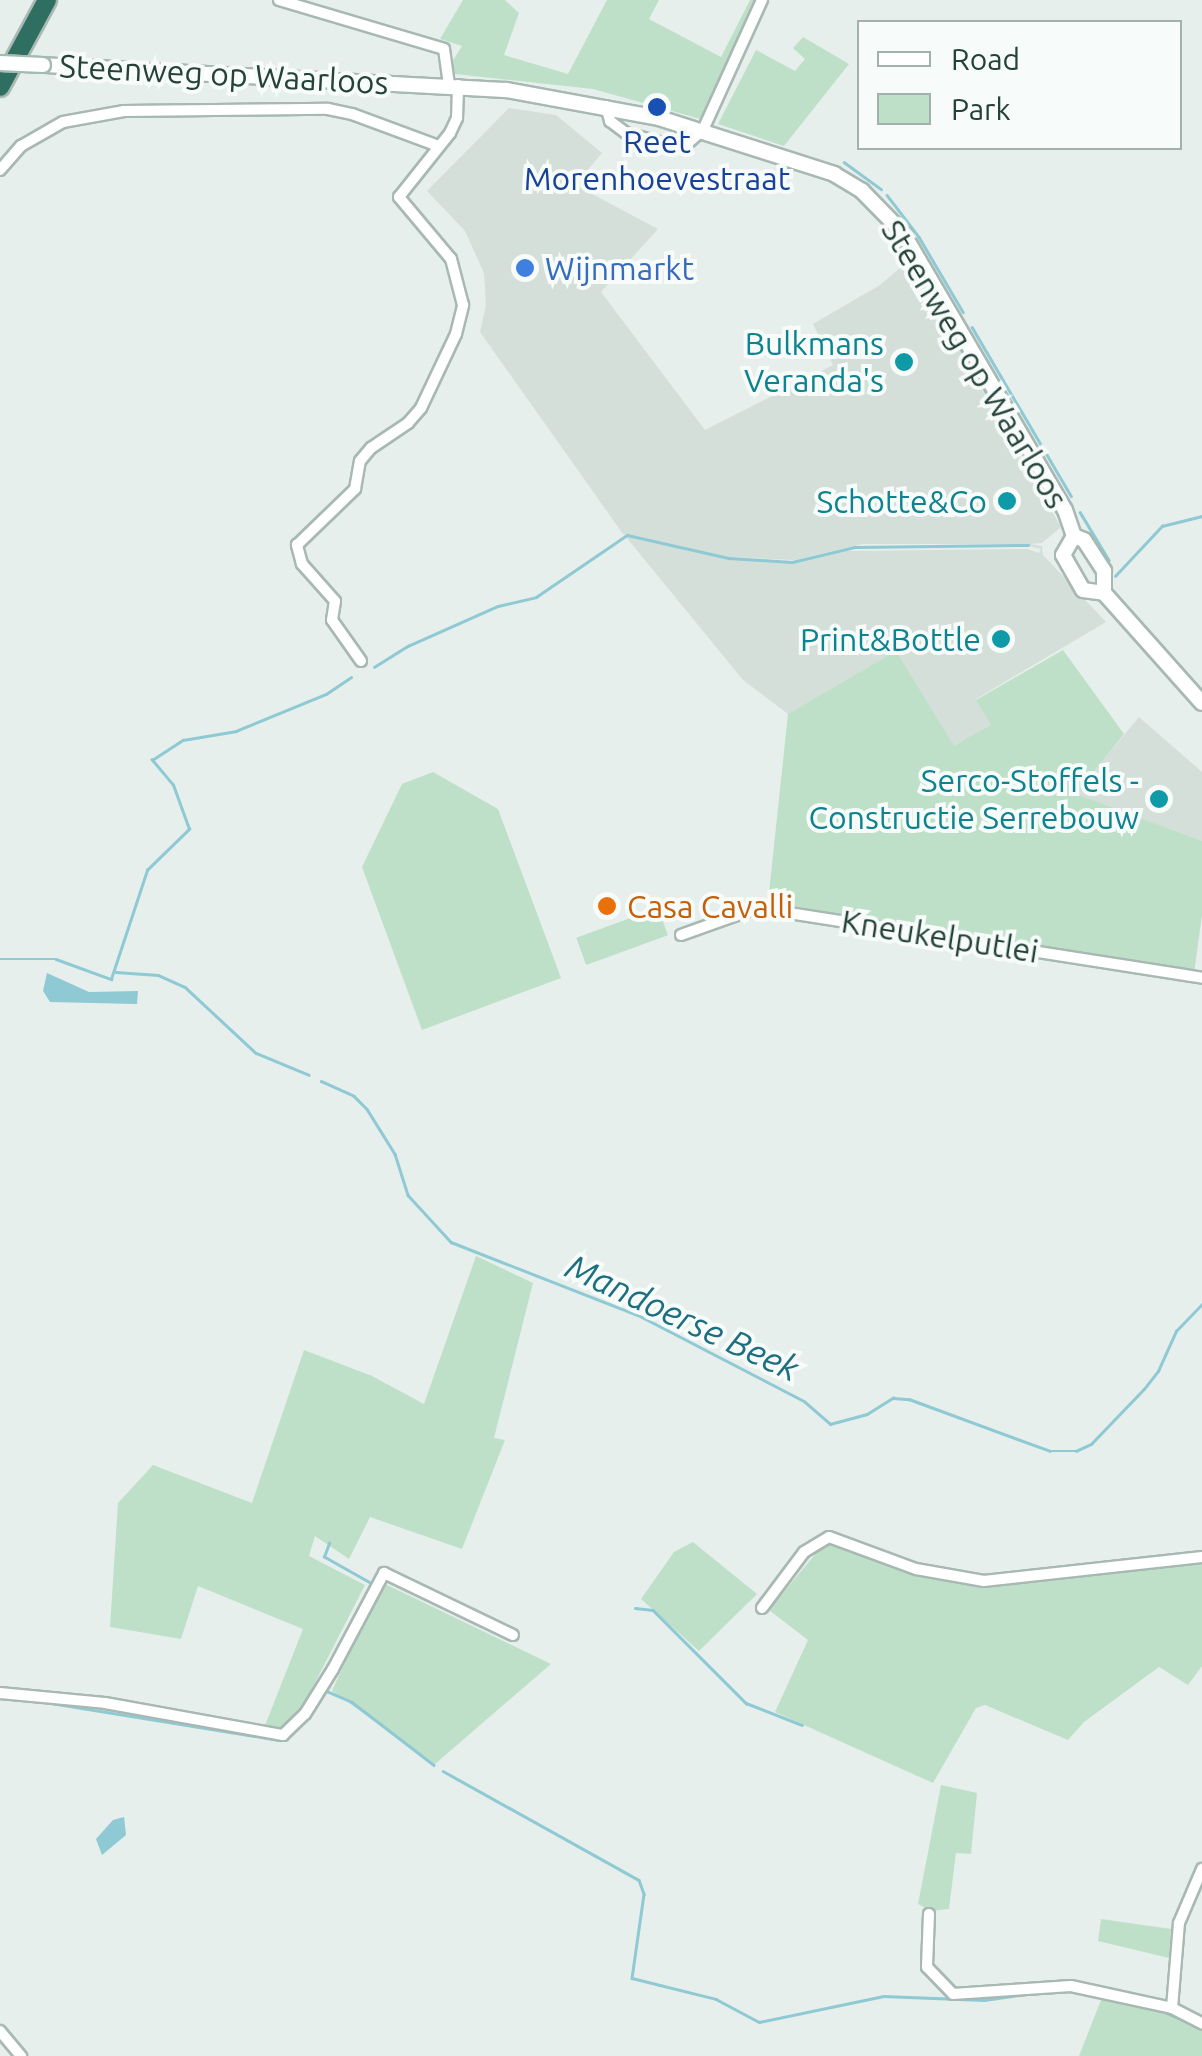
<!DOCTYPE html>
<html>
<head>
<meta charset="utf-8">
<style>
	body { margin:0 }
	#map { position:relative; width:1202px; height:2056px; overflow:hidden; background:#e6efeb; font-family:Ubuntu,sans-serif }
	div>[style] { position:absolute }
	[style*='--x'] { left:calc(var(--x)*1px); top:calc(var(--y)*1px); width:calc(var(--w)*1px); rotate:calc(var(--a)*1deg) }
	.built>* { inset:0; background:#d4dfda }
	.green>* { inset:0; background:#bfe0c8; transform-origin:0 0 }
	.water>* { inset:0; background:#8ec9d4 }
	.stream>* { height:2.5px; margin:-1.25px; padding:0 1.25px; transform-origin:1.25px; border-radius:1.25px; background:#8ec9d4 }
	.roads { filter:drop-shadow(2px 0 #a8b8b2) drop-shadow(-2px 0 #a8b8b2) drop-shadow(0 2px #a8b8b2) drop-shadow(0 -2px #a8b8b2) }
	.street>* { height:10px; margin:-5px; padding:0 5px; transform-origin:5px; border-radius:5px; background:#fff }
	.secondary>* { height:14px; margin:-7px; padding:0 7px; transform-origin:7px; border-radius:7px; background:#fff }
	.highway>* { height:18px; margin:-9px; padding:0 9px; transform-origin:9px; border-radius:9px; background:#2f6f62 }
	.bridges { filter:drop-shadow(2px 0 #a4bbb3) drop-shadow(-2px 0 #a4bbb3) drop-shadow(0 2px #a4bbb3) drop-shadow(0 -2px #a4bbb3) }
	.secondary-bridge>* { height:14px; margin:-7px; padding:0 7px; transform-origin:7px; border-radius:7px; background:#fff }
	.dots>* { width:28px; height:28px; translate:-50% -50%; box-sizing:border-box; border:5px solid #f7fbf9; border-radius:50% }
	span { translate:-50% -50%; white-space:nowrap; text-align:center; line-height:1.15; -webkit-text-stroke:8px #f7fbf9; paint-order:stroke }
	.street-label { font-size:32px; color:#24423a }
	.transit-label { font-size:32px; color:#164399 }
	.shop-label { font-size:32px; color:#366cbe }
	.left { translate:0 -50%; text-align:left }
	.culture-label { font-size:32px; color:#0d838f }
	.right { translate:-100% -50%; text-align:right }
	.food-label { font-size:32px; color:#c56008 }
	.water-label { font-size:35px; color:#1c6f80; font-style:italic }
	.legend { position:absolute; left:857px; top:20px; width:325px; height:130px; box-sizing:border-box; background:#f7fbf9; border:2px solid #a3b1ad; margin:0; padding:12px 18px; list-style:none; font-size:30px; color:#24423a }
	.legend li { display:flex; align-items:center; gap:20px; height:50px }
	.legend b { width:50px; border:2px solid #a3b1ad }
</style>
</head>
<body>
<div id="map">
	<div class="built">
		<div style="clip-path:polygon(509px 108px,556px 115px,602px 153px,575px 185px,658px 229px,601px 292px,705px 430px,833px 365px,813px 324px,880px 285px,908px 261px,1061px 527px,1042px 543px,1030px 544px,1042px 546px,1043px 555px,1106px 622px,976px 699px,992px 725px,954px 747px,895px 652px,788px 714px,743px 680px,626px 537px,727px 559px,790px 563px,846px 551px,1027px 549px,1039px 553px,1041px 549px,1022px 544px,862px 544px,794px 560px,728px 557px,623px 534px,480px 332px,486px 305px,484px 273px,465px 231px,427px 191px)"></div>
		<div style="clip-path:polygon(1139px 717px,1202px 772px,1202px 841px,1075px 794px)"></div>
	</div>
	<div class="green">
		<div style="clip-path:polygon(463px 0,505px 0,519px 13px,504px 55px,568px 74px,607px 0,659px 0,649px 19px,721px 57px,750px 0,761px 0,704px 120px,593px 89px,455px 74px,452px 62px,462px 46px,440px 39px)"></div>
		<div style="clip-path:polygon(803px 37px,849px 64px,784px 146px,718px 124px,756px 50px,795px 71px,805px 59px,793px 48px)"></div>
		<div style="clip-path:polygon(1063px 650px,1124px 734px,1076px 794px,1202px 841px,1202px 915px,1194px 974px,768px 902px,788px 714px,896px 651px,954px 746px,991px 725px,976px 700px)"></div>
		<div style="clip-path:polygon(433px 772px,498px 809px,561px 978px,422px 1030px,362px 867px,402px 784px)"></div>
		<div style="left:658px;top:908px;width:29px;height:87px;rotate:70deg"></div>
		<div style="clip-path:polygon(476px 1256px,533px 1283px,494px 1438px,505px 1440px,462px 1549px,370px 1517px,349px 1559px,315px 1536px,309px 1556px,365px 1585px,300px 1712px,277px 1730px,264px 1728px,303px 1629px,198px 1586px,181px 1639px,110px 1627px,118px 1503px,153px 1465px,252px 1503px,304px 1350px,372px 1376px,424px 1404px)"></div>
		<div style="clip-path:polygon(826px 1541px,917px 1571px,1021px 1584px,1202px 1563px,1202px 1666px,1188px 1685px,1159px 1667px,1084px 1722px,1068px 1740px,985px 1705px,976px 1708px,933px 1783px,775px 1712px,808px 1640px,769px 1610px)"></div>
		<div style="clip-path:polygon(693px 1542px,757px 1594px,699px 1651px,641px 1599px,674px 1552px)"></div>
		<div style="clip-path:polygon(381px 1582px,551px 1664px,435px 1764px,332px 1691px)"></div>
		<div style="clip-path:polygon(941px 1785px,977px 1793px,971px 1854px,956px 1853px,949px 1909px,931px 1911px,918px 1904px)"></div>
		<div style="clip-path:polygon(1101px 1919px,1171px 1929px,1169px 1958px,1098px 1941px)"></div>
		<div style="clip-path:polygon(1103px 1995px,1168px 2012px,1202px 2028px,1202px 2056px,1079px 2056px)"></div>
	</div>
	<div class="water">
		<div style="clip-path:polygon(47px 973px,89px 992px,138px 991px,137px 1004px,50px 1002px,43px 991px)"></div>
		<div style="clip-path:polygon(124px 1817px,126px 1835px,102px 1855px,96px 1839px,113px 1820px)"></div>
	</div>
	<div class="stream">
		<div style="--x:844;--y:162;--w:46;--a:36.1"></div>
		<div style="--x:887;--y:195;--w:53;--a:52.7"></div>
		<div style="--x:919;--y:237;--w:87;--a:59.6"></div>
		<div style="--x:863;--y:203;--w:13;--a:42"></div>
		<div style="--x:879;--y:218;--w:59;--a:56"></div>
		<div style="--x:918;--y:278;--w:33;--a:59"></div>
		<div style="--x:944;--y:321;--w:49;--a:59.2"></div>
		<div style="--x:972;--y:327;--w:196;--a:59.6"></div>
		<div style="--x:975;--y:373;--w:52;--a:60"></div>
		<div style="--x:1080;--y:512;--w:56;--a:58.9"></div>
		<div style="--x:1115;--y:576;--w:69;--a:-46.8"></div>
		<div style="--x:1162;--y:526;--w:41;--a:-14"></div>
		<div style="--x:374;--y:667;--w:40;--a:-32"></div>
		<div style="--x:408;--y:646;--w:98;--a:-24"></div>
		<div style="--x:498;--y:606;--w:39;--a:-13"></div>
		<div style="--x:536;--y:597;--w:110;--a:-34.3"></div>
		<div style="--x:627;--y:535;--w:105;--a:12.7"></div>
		<div style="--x:729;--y:558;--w:63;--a:3.6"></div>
		<div style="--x:792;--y:562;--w:65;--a:-13.4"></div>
		<div style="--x:855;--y:547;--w:173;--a:-0.7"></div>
		<div style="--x:0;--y:959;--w:56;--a:0"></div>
		<div style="--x:56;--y:959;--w:59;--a:20"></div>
		<div style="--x:111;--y:979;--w:115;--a:-71.7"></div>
		<div style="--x:147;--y:870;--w:59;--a:-44.3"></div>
		<div style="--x:189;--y:829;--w:47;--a:-110"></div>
		<div style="--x:173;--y:785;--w:33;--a:-130"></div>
		<div style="--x:152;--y:760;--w:37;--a:-33"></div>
		<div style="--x:183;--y:740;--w:54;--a:-9.6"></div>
		<div style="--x:236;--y:731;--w:97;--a:-22.3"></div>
		<div style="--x:326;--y:694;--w:30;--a:-34"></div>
		<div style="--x:116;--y:972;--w:42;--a:4.1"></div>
		<div style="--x:158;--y:975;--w:30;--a:24"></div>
		<div style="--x:185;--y:987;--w:97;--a:42.9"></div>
		<div style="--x:256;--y:1053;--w:57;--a:22.5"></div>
		<div style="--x:321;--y:1081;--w:36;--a:24"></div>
		<div style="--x:354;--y:1096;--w:18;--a:45"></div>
		<div style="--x:367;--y:1109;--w:53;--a:58.1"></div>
		<div style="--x:395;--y:1154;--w:43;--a:72.4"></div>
		<div style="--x:408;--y:1195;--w:64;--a:47.5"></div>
		<div style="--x:451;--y:1242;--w:205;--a:21.4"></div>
		<div style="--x:642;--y:1317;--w:182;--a:27.4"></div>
		<div style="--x:804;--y:1401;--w:35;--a:41"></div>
		<div style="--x:830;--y:1424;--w:38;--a:-15"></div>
		<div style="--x:867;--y:1414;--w:31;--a:-32"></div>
		<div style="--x:893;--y:1398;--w:16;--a:4"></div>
		<div style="--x:909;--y:1399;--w:150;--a:20.2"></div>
		<div style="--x:1050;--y:1451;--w:26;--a:0"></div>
		<div style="--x:1076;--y:1451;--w:17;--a:-25"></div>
		<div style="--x:1091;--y:1444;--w:76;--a:-46.1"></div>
		<div style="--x:1144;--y:1389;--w:23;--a:-52"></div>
		<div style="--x:1158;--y:1371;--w:44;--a:-65.8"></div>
		<div style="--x:1176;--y:1331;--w:37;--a:-46"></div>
		<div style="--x:635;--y:1608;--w:18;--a:6"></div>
		<div style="--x:653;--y:1610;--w:132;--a:45"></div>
		<div style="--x:746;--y:1703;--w:60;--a:21.4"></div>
		<div style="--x:323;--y:1676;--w:104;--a:-62"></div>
		<div style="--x:372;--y:1584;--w:55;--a:-150.6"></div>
		<div style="--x:324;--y:1557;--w:15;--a:-70"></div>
		<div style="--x:324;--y:1690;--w:30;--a:23"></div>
		<div style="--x:352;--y:1702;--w:103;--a:37.5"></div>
		<div style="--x:51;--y:1703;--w:232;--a:9.2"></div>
		<div style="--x:291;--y:1734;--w:22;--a:-43"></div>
		<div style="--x:443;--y:1771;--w:224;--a:29.1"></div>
		<div style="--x:639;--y:1880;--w:15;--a:70"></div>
		<div style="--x:644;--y:1894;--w:85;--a:98.1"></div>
		<div style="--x:632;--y:1978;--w:87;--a:14"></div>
		<div style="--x:716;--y:1999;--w:49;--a:28.1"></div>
		<div style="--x:759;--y:2022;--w:127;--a:-11.8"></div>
		<div style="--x:883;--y:1996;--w:101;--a:2.3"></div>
		<div style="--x:984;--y:2000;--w:43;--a:-7.9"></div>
		<div style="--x:1055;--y:1992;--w:22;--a:0"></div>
		<div style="--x:1162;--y:2011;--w:43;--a:23"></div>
	</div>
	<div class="roads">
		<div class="street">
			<div style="--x:279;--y:0;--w:172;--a:16.5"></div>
			<div style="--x:444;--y:49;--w:36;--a:82"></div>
			<div style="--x:606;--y:106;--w:16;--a:75"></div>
			<div style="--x:610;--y:121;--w:20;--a:37"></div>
			<div style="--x:626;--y:133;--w:41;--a:15.4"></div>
			<div style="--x:666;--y:144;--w:23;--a:-5"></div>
			<div style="--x:689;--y:142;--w:18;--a:-41"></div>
			<div style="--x:703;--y:130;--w:143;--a:-65.6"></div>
			<div style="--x:0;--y:170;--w:32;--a:-49"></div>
			<div style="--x:21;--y:146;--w:48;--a:-29.7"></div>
			<div style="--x:63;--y:122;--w:62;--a:-10.2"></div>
			<div style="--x:124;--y:111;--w:204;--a:-0.6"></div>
			<div style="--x:328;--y:109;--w:25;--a:12"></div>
			<div style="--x:352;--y:114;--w:90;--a:20.3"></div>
			<div style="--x:361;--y:661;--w:50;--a:-125.3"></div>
			<div style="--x:332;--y:620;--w:19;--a:-81"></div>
			<div style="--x:335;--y:601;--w:50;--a:-131.7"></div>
			<div style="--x:302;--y:564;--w:20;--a:-105"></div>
			<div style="--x:297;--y:545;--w:81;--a:-44"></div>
			<div style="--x:355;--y:489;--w:28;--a:-80"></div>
			<div style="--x:360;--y:461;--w:17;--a:-50"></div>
			<div style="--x:371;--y:448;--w:45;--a:-34"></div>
			<div style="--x:408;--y:423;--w:20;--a:-49"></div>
			<div style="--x:421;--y:408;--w:82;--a:-64.7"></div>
			<div style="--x:456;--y:334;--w:30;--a:-76"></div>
			<div style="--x:463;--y:305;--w:48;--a:-104.6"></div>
			<div style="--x:451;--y:259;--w:81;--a:-130"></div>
			<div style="--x:399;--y:197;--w:82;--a:-51.4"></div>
			<div style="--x:450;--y:133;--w:17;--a:-65"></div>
			<div style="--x:457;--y:118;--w:33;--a:-88"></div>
			<div style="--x:681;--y:935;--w:81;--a:-19.6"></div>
			<div style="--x:757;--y:908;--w:450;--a:8.9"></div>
			<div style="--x:762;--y:1608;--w:70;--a:-53.1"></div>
			<div style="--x:804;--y:1552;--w:29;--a:-31"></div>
			<div style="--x:829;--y:1537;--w:93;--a:20.2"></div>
			<div style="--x:916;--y:1569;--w:69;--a:10"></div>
			<div style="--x:984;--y:1581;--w:219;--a:-6.3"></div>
			<div style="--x:0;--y:1693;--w:105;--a:5.4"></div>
			<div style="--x:105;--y:1703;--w:181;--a:10.2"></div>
			<div style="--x:283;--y:1735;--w:30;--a:-44"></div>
			<div style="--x:305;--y:1714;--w:53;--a:-58.1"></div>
			<div style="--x:333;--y:1669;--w:109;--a:-62"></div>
			<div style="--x:384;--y:1573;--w:143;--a:25.7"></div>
			<div style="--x:929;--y:1914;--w:53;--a:92.2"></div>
			<div style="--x:927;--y:1967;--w:37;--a:46"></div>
			<div style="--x:953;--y:1994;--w:118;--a:-3.9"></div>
			<div style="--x:1071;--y:1986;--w:103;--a:12.3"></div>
			<div style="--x:1172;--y:2008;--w:34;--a:27"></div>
			<div style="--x:1172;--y:2008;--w:85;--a:-85.3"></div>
			<div style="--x:1179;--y:1923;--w:59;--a:-66.9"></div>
			<div style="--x:0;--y:2031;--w:33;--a:50"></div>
		</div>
		<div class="secondary">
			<div style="--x:43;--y:65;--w:464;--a:3.1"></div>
			<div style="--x:506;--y:90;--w:156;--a:10.4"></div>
			<div style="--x:659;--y:118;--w:184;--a:17.7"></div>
			<div style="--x:834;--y:174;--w:33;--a:31"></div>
			<div style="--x:862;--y:191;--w:59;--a:45.7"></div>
			<div style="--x:903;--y:233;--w:321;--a:59.7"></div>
			<div style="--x:1065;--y:510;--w:28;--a:71"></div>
			<div style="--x:1074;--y:536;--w:11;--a:22"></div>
			<div style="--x:1084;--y:540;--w:37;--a:57"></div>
			<div style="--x:1104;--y:571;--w:22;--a:90"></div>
			<div style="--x:1074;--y:536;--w:22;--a:120"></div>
			<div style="--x:1063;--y:555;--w:40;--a:60.3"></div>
			<div style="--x:1083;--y:590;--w:21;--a:8"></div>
			<div style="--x:1104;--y:593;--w:147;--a:48.3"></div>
		</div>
		<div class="highway">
			<div style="--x:0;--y:87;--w:99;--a:-61.6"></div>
		</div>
	</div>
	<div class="bridges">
		<div class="secondary-bridge">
			<div style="--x:0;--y:63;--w:43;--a:2.7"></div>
		</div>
	</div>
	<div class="dots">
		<div style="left:657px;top:107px;background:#1a4fb4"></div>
		<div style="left:525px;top:268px;background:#3f7fe0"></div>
		<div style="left:904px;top:362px;background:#0f9aa8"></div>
		<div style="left:1007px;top:501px;background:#0f9aa8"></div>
		<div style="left:1001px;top:639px;background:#0f9aa8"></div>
		<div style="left:1159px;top:799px;background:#0f9aa8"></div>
		<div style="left:607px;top:906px;background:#e8710a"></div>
	</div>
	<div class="street-label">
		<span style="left:224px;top:74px;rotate:3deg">Steenweg op Waarloos</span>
		<span style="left:975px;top:364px;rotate:59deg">Steenweg op Waarloos</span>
		<span style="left:940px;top:936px;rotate:9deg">Kneukelputlei</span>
	</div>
	<div class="transit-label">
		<span style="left:657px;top:160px">Reet<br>Morenhoevestraat</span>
	</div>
	<div class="shop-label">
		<span class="left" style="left:545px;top:268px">Wijnmarkt</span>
	</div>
	<div class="culture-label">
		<span class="right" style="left:884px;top:362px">Bulkmans<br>Veranda's</span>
		<span class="right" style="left:987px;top:501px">Schotte&amp;Co</span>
		<span class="right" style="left:981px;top:639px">Print&amp;Bottle</span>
		<span class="right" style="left:1139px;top:799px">Serco-Stoffels -<br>Constructie Serrebouw</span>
	</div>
	<div class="food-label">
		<span class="left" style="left:627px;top:906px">Casa Cavalli</span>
	</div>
	<div class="water-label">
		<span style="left:683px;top:1317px;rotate:25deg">Mandoerse Beek</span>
	</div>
	<ul class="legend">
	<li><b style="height:12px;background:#fff"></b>Road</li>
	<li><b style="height:28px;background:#bfe0c8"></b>Park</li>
	</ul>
</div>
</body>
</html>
